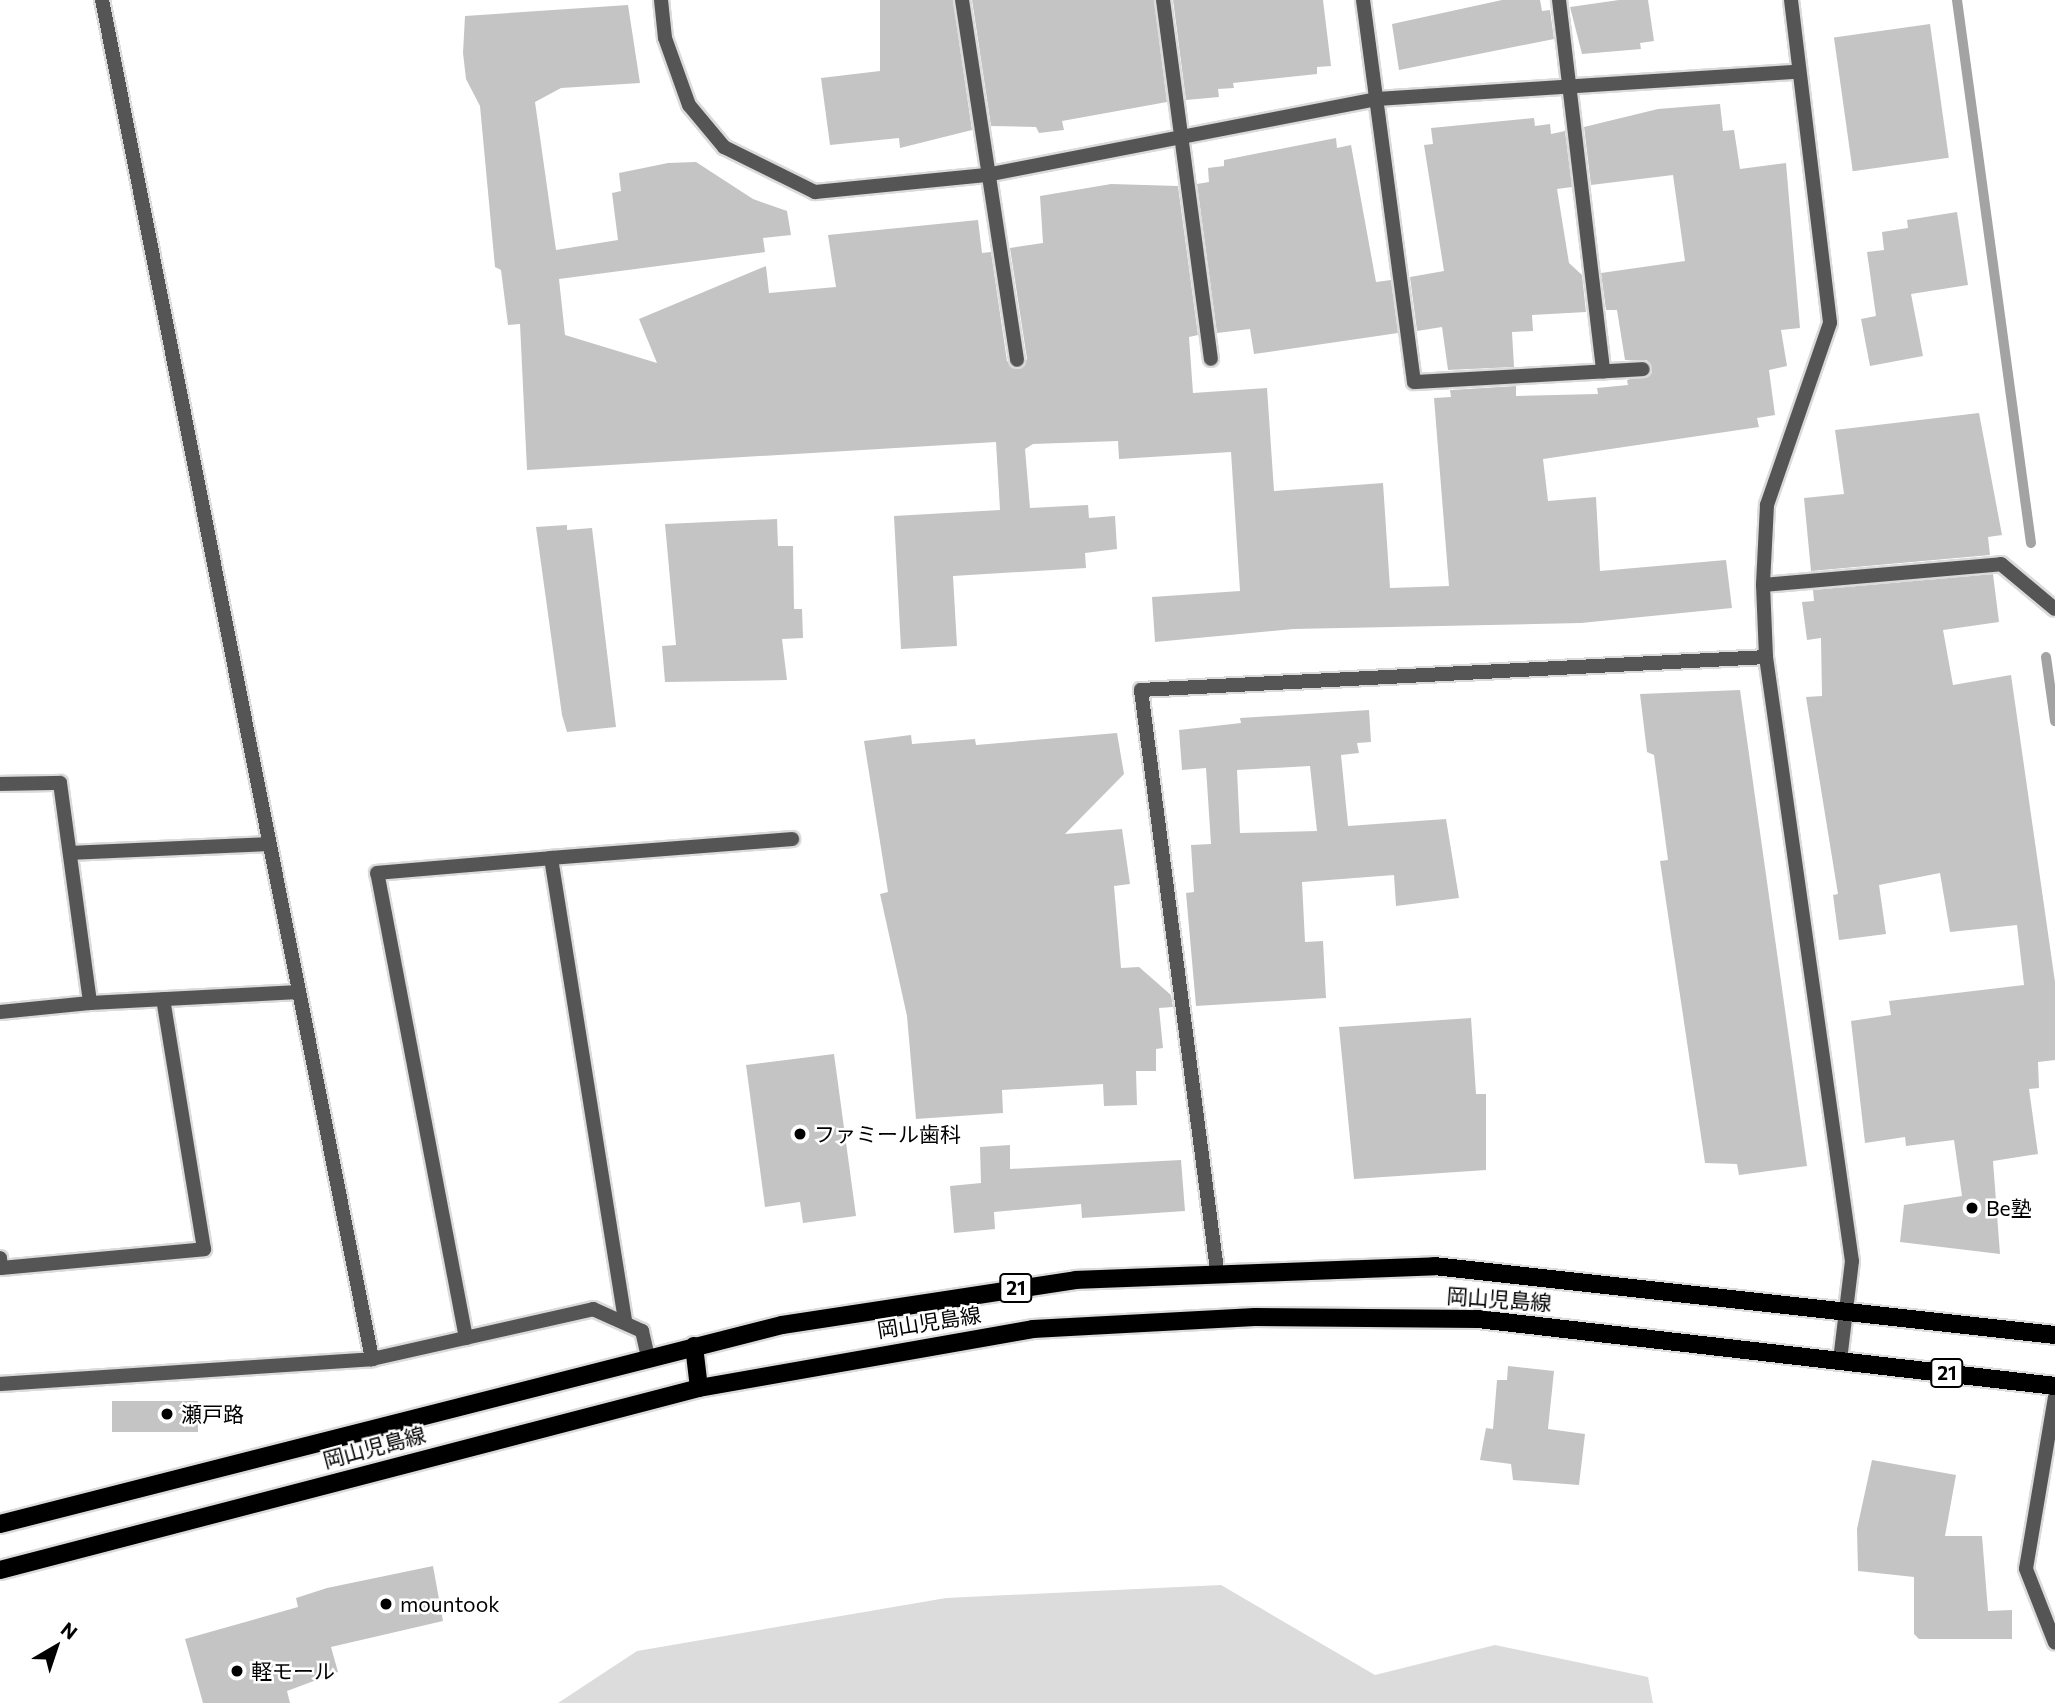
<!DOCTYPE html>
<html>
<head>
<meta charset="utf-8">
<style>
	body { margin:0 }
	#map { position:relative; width:2055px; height:1703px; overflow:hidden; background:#fff; font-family:Commissioner,"Noto Sans JP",sans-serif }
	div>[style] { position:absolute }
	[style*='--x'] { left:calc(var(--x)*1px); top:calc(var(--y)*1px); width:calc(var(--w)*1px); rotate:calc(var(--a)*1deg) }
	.green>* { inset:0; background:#dcdcdc }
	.stream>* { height:10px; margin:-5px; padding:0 5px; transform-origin:5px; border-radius:5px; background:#a3a3a3 }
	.building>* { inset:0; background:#c4c4c4; transform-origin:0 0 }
	.roads { filter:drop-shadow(2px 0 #dbdbdb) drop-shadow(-2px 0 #dbdbdb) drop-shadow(0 2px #dbdbdb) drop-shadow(0 -2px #dbdbdb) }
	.minor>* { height:14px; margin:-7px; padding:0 7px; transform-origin:7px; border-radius:7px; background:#555 }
	.primary>* { height:18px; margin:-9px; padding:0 9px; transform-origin:9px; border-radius:9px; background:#000 }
	.dots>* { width:19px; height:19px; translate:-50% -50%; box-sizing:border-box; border:4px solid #fff; border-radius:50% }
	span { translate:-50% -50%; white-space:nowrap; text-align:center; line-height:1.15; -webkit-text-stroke:5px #fff; paint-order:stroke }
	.shield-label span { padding:2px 5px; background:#fff; border:2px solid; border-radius:5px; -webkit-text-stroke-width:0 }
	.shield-label { font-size:19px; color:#000; font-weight:700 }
	.poi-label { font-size:21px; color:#000 }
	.left { translate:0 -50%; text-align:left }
	.street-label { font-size:21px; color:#000 }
	.north { position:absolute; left:21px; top:1612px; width:70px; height:70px; -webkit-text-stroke:5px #fff; paint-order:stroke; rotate:39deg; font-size:19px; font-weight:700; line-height:28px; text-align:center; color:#000 }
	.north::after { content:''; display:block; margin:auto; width:24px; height:32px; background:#000; clip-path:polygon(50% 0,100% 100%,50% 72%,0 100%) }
</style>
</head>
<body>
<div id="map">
	<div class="green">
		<div style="clip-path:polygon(1221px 1585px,1375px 1675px,1495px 1645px,1648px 1677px,1653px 1703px,558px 1703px,637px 1651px,946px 1598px)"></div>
	</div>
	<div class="stream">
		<div style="--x:1957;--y:0;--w:548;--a:82.24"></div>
		<div style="--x:2046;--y:657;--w:65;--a:82"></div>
	</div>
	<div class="building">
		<div style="clip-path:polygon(880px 0,953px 0,972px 130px,900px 148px,899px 138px,830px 145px,821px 78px,880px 71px)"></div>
		<div style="clip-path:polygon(972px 0,1154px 0,1167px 102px,1062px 121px,1064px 130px,1039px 133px,1036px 127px,991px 126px)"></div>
		<div style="clip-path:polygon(1173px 0,1323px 0,1331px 66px,1317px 67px,1317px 74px,1233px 83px,1234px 88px,1218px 89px,1219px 97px,1186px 100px)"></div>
		<div style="clip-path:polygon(1502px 0,1540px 0,1542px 11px,1550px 10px,1554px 39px,1399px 70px,1392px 24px)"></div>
		<div style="clip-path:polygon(1619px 0,1648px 0,1654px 41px,1640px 43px,1641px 49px,1582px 54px,1570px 7px)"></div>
		<div style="clip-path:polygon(628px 5px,640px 83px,561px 88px,535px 102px,556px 250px,618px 240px,612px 193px,621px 191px,619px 173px,668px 163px,696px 162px,753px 199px,787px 211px,791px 235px,763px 238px,765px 252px,559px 279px,565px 335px,657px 363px,639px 319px,766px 266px,769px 293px,836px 287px,828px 235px,978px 220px,982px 253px,991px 252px,1007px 361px,1019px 369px,1027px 359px,1010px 248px,1043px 243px,1040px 196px,1111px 184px,1178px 186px,1198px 335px,1189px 337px,1193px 393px,1267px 388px,1274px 491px,1383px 483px,1390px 588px,1449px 586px,1434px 398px,1451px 397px,1450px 390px,1516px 386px,1516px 396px,1598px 394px,1597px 388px,1628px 385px,1627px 380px,1652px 373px,1647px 360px,1625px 360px,1617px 310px,1606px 310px,1601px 273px,1685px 261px,1673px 175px,1591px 185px,1584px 127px,1658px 109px,1720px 104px,1723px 131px,1734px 130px,1740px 169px,1786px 163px,1800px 328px,1781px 330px,1787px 366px,1769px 370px,1775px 415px,1757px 418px,1759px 427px,1543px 459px,1548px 501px,1596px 497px,1600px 571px,1726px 560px,1732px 608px,1581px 623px,1293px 629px,1155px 642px,1152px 597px,1240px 591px,1231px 452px,1119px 459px,1118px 441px,1033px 444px,1025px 449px,1030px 508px,1088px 505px,1089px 518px,1115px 516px,1117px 549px,1085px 553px,1086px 568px,953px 576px,957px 646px,901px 649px,894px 516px,1000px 510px,996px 442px,527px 470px,520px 324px,508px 325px,501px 270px,495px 267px,480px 106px,466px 79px,463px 53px,465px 16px)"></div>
		<div style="left:1930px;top:24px;width:135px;height:97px;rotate:82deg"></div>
		<div style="clip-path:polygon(1534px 118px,1535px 126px,1550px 124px,1551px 134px,1565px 131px,1572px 187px,1557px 189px,1569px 263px,1582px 275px,1586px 312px,1532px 315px,1533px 331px,1512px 332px,1514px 367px,1448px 370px,1442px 327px,1417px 331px,1410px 277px,1444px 271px,1424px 145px,1433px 144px,1431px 128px)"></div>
		<div style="clip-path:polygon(1336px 138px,1337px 148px,1351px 145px,1376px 282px,1391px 280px,1398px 333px,1254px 354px,1250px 329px,1217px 333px,1197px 184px,1209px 182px,1208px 168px,1224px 166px,1224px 160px)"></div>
		<div style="clip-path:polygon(1957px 212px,1968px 285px,1911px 294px,1923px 356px,1870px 366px,1861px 319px,1876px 316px,1867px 252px,1884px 250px,1882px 232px,1908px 228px,1907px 220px)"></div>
		<div style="clip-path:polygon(1979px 413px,2002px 535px,1988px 537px,1990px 555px,1811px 571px,1804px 498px,1844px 494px,1835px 430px)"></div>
		<div style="clip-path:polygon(777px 519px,778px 546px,793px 546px,794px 609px,802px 609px,803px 638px,782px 639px,787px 680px,665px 682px,662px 646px,676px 645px,665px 524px)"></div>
		<div style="clip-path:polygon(567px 525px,567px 530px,592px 528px,616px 727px,567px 732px,562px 715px,536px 527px)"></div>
		<div style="clip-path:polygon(1993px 574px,1999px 622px,1943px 630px,1953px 685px,2011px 675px,2055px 982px,2055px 1060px,2038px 1062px,2039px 1088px,2029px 1089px,2038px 1154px,1993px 1161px,2000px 1254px,1900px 1242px,1904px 1205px,1962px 1196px,1954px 1140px,1906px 1146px,1905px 1137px,1865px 1143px,1851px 1021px,1891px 1015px,1889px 1001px,2024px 985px,2017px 925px,1950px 932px,1940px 873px,1879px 885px,1886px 934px,1839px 940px,1833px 895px,1838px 894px,1806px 697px,1822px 696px,1821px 638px,1807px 640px,1802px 602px,1814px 601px,1813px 590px)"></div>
		<div style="clip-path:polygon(1740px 690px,1807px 1166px,1739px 1175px,1737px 1164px,1705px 1163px,1660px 861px,1668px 860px,1654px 755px,1647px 752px,1640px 694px)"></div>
		<div style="clip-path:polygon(evenodd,1369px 710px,1371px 742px,1357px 743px,1359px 753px,1341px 755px,1348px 826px,1446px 819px,1459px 898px,1396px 906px,1394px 875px,1302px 882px,1305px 942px,1323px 941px,1326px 998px,1196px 1006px,1186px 893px,1194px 892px,1191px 845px,1211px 844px,1206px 768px,1182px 770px,1179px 730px,1241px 723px,1240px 718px,1369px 710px,1310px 766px,1317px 831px,1240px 833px,1237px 770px,1310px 766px)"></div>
		<div style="clip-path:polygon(1117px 733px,1124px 774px,1065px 834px,1122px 829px,1130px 884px,1114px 886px,1121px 968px,1139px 967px,1171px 995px,1173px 1007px,1159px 1008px,1163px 1048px,1156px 1049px,1156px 1071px,1136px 1071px,1137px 1105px,1104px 1106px,1103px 1084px,1002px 1090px,1003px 1113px,916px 1119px,907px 1016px,880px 894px,888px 892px,864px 741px,911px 735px,912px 744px,975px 739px,976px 745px)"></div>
		<div style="clip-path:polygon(1471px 1018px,1476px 1094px,1486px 1094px,1486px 1170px,1354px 1179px,1339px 1027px)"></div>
		<div style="clip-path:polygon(834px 1054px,856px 1216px,803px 1223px,800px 1202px,765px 1207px,746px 1065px)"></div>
		<div style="clip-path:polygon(1010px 1145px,1010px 1169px,1181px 1160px,1185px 1211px,1082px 1218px,1081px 1204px,994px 1212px,995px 1229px,954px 1233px,950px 1186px,981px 1183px,980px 1147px)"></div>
		<div style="clip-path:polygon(1508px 1366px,1554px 1371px,1548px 1429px,1585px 1434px,1579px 1485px,1513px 1480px,1511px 1464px,1480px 1460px,1486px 1428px,1493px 1429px,1497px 1380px,1507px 1380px)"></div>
		<div style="left:198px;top:1401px;width:31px;height:86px;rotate:90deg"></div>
		<div style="clip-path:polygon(1872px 1460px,1956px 1475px,1945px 1536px,1982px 1536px,1988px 1611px,2012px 1610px,2012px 1639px,1919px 1639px,1914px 1634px,1914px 1577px,1858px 1571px,1857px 1529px)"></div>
		<div style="clip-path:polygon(433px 1566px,443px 1621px,331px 1647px,338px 1672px,287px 1691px,290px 1703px,203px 1703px,185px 1639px,298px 1607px,296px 1598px,327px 1588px)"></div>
	</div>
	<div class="roads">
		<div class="minor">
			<div style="--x:102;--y:0;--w:1386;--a:78.76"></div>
			<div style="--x:661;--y:0;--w:38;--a:84"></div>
			<div style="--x:665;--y:38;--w:71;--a:70.3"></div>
			<div style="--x:689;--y:105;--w:55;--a:50.2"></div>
			<div style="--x:724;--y:147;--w:102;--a:26.3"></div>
			<div style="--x:815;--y:192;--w:172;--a:-5.7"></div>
			<div style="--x:986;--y:175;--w:397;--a:-11"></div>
			<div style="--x:1376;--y:99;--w:422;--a:-3.7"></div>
			<div style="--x:962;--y:0;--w:364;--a:81.3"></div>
			<div style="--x:1163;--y:0;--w:362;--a:82.4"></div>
			<div style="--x:1363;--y:0;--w:385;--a:82.4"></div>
			<div style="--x:1414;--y:382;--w:229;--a:-3.2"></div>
			<div style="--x:1559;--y:0;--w:374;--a:83.2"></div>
			<div style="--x:1791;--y:0;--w:325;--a:83.1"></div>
			<div style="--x:1830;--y:323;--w:193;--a:109.1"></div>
			<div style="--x:1767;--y:505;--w:80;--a:92.9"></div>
			<div style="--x:1763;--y:585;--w:72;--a:87.6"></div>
			<div style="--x:1766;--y:657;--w:610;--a:81.9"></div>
			<div style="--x:1852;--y:1261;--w:100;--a:96.9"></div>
			<div style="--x:1763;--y:585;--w:239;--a:-5"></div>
			<div style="--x:2001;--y:564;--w:70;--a:39.8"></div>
			<div style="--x:0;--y:784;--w:60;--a:-1"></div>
			<div style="--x:60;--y:783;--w:222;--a:82.2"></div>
			<div style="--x:90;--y:1003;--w:209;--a:-3"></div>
			<div style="--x:70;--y:853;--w:199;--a:-2.6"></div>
			<div style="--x:551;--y:858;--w:242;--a:-4.5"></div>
			<div style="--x:0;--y:1012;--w:90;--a:-5.7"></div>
			<div style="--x:0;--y:1258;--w:10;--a:84"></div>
			<div style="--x:1;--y:1268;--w:204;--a:-5.3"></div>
			<div style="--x:204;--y:1249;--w:253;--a:-99.3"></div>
			<div style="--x:1217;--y:1270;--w:585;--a:-97.47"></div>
			<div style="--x:1141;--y:690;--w:626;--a:-3.02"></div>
			<div style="--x:466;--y:1338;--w:473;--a:-100.8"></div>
			<div style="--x:377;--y:873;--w:175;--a:-4.9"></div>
			<div style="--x:551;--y:858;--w:467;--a:80.9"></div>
			<div style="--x:0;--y:1384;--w:373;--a:-3.8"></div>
			<div style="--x:372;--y:1359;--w:227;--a:-12.7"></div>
			<div style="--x:593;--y:1309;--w:54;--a:24.2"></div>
			<div style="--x:642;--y:1331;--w:26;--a:77"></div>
			<div style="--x:2055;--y:1397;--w:174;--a:99.6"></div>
			<div style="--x:2026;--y:1569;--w:79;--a:68.6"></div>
		</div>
		<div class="primary">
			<div style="--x:694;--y:1346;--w:42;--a:83.2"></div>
			<div style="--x:0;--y:1524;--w:807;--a:-14.28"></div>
			<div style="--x:782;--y:1325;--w:297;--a:-8.7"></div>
			<div style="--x:1076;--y:1280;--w:358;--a:-2.2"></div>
			<div style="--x:1434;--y:1266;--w:625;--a:6.34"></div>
			<div style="--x:0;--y:1570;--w:722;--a:-14.59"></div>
			<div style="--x:699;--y:1388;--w:339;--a:-10"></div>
			<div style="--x:1033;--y:1329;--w:222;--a:-3.1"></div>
			<div style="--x:1255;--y:1317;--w:223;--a:0.5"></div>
			<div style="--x:1478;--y:1319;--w:581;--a:6.62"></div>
		</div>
	</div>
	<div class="dots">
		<div style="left:800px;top:1134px;background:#000"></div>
		<div style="left:1972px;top:1208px;background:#000"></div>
		<div style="left:167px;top:1414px;background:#000"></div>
		<div style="left:386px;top:1604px;background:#000"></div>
		<div style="left:237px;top:1671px;background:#000"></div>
	</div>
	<div class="shield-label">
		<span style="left:1016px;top:1288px">21</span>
		<span style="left:1947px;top:1373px">21</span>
	</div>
	<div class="poi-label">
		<span class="left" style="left:814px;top:1134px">ファミール歯科</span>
		<span class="left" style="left:1986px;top:1208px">Be塾</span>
		<span class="left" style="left:181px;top:1414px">瀬戸路</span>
		<span class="left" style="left:400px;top:1604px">mountook</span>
		<span class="left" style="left:251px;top:1671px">軽モール</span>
	</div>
	<div class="street-label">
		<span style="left:1499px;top:1299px;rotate:4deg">岡山児島線</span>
		<span style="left:929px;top:1322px;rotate:-9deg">岡山児島線</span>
		<span style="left:374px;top:1447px;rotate:-15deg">岡山児島線</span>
	</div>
	<div class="north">N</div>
</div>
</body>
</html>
